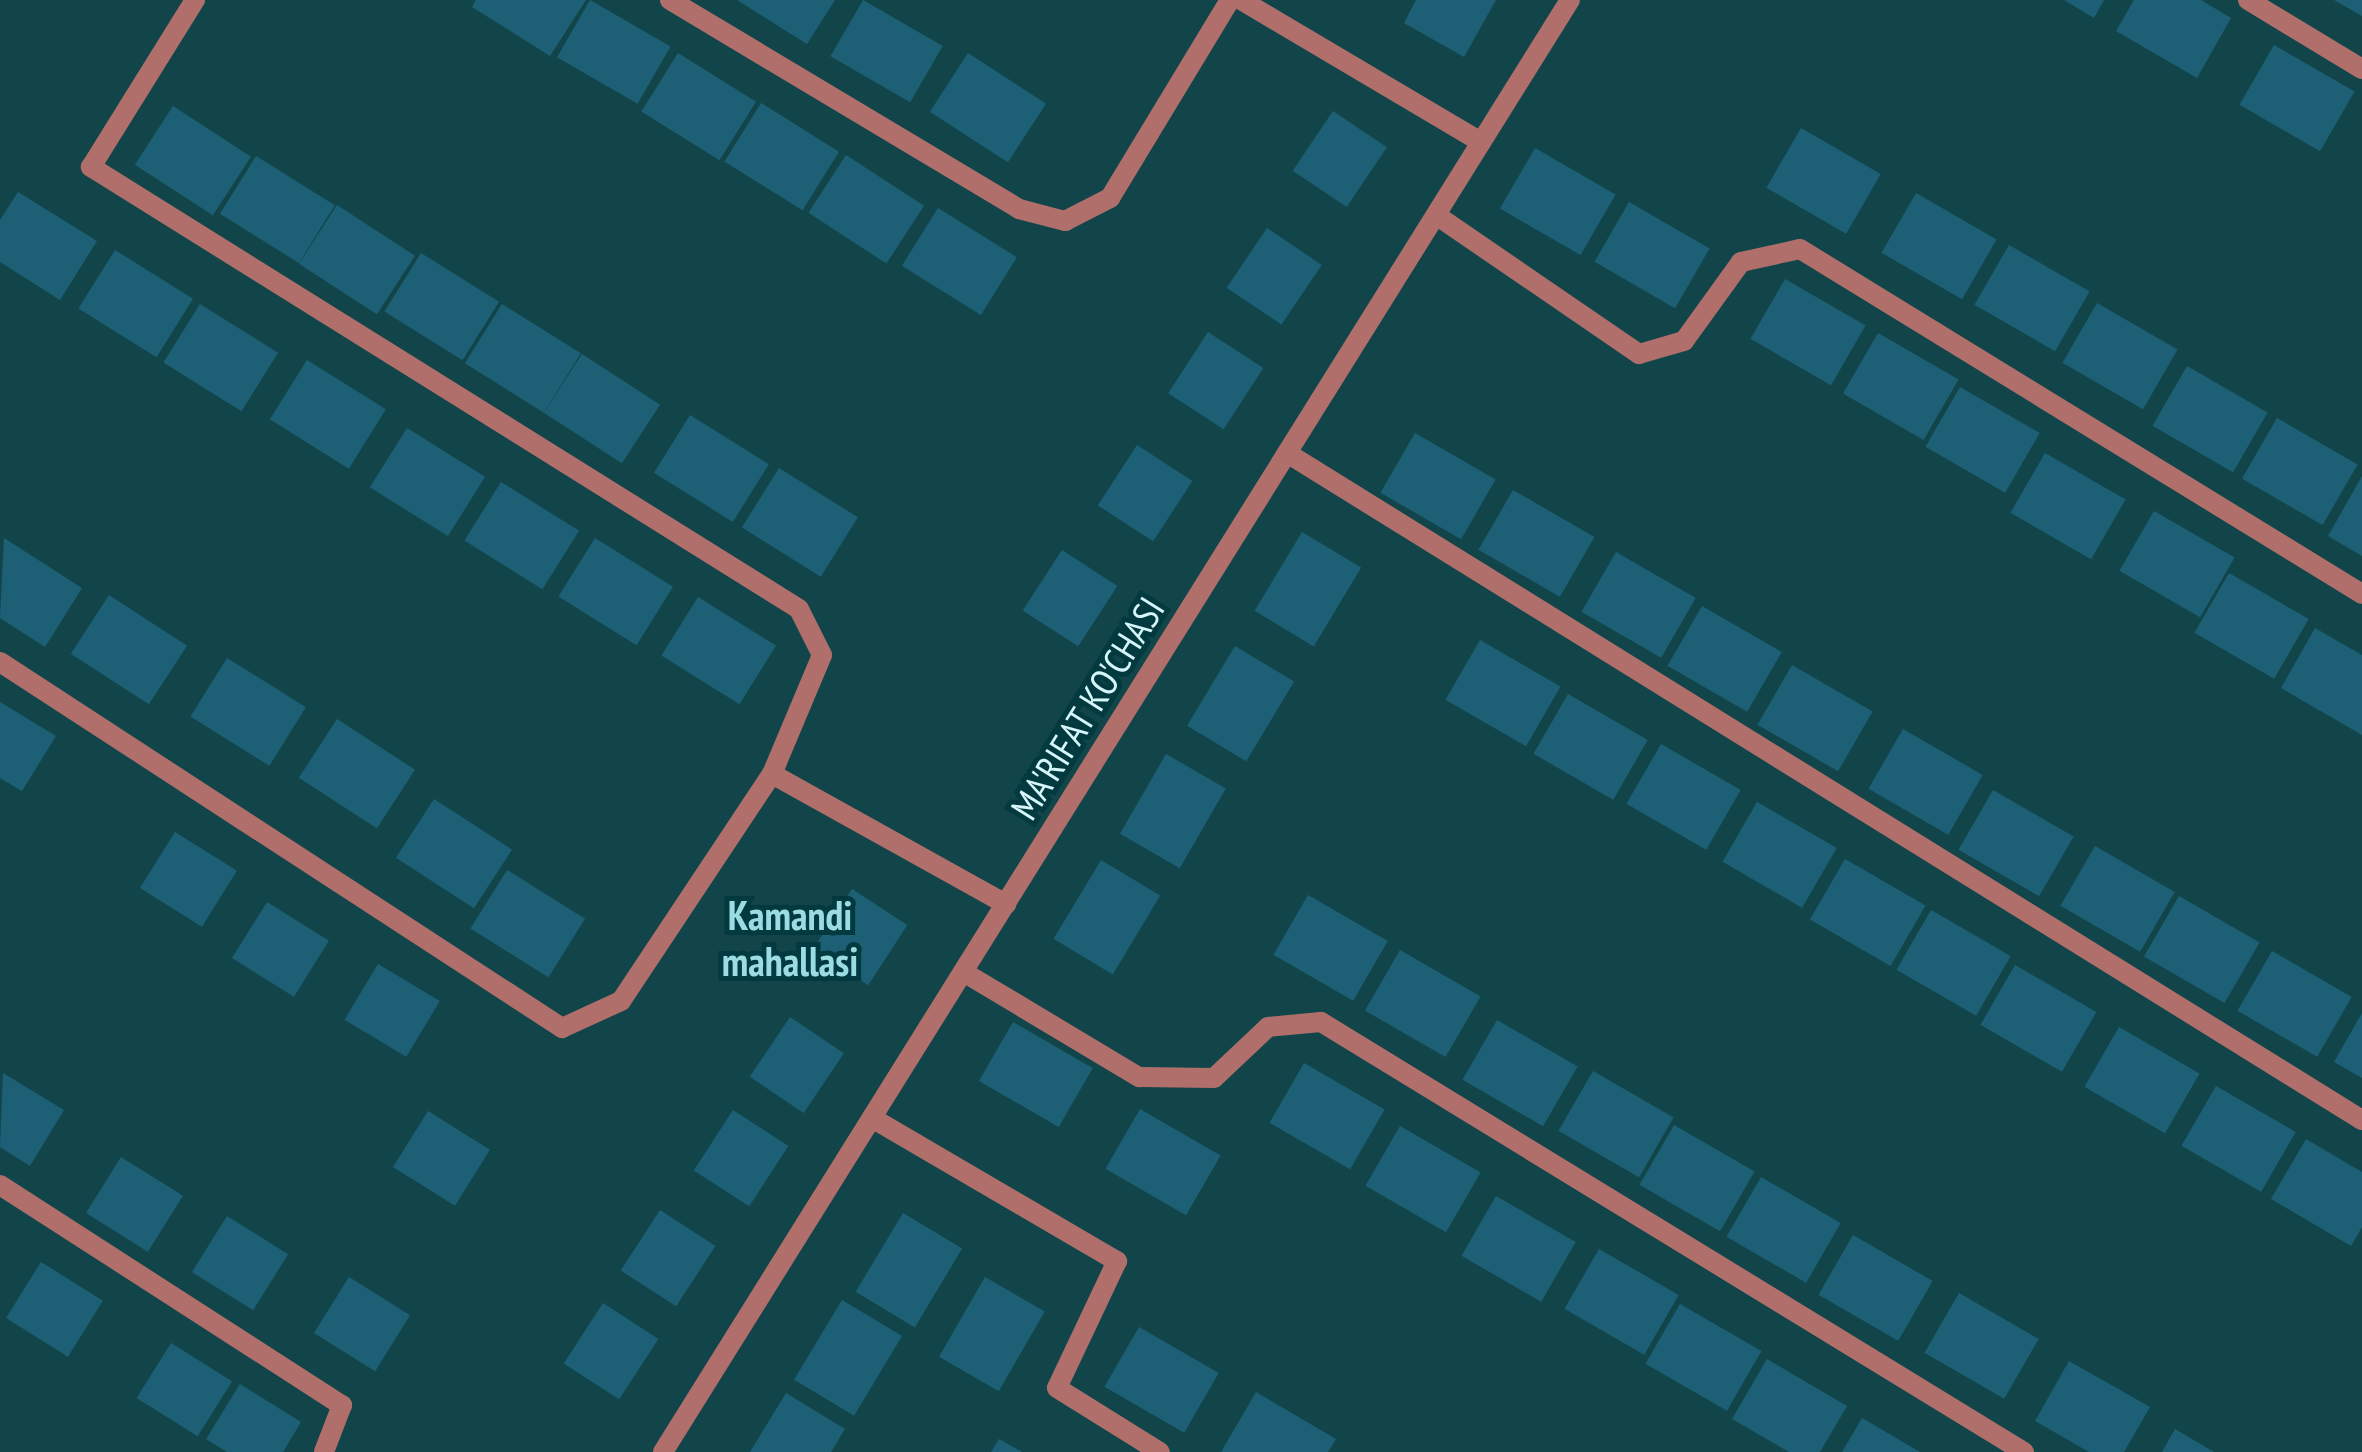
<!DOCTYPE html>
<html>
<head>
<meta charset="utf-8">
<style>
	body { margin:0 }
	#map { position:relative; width:2362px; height:1452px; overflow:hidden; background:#12454a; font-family:"PT Sans Narrow",sans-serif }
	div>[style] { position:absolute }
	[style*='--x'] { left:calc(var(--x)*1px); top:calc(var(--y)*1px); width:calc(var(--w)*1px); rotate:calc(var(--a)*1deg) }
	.building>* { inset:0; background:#1d6076; transform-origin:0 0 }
	.minor>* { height:20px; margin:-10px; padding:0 10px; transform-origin:10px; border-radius:10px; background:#b06f6b }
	span { translate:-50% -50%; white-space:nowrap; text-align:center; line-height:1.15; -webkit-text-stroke:10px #033a3f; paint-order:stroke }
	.street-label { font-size:38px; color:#d7f6fa }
	.neighbourhood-label { font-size:40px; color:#9bdce3; font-weight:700 }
</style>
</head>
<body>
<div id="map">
	<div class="building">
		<div style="clip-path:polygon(476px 0,586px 0,550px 56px,472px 7px)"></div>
		<div style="left:590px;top:0;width:93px;height:66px;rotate:30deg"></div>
		<div style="clip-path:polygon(737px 0,835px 0,807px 44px)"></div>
		<div style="left:863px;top:0;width:92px;height:65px;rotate:30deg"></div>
		<div style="clip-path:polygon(1416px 0,1496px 0,1464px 57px,1404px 23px)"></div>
		<div style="clip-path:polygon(2064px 0,2104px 0,2094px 18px)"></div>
		<div style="clip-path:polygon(2134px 0,2201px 0,2231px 18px,2197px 78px,2116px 31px)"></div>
		<div style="clip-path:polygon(2334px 0,2362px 0,2362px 16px)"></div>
		<div style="left:2274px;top:45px;width:93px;height:69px;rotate:30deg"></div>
		<div style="left:678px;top:53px;width:92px;height:69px;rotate:32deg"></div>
		<div style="left:968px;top:53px;width:93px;height:70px;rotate:33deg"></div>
		<div style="left:761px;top:103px;width:92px;height:69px;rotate:32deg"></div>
		<div style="left:173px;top:106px;width:93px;height:70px;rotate:33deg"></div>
		<div style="left:1333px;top:111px;width:65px;height:72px;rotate:34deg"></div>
		<div style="left:1801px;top:128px;width:92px;height:69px;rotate:30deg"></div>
		<div style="left:1535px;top:148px;width:93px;height:70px;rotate:30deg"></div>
		<div style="left:846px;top:155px;width:93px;height:69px;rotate:33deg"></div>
		<div style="left:256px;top:156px;width:93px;height:68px;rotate:32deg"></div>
		<div style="clip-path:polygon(18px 192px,97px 241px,60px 300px,0 262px,0 220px)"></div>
		<div style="left:1916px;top:193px;width:93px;height:69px;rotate:30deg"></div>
		<div style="left:1629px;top:202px;width:93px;height:69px;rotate:30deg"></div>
		<div style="left:337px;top:205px;width:93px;height:70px;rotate:33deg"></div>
		<div style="left:938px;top:208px;width:93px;height:68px;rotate:32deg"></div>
		<div style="left:1267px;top:228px;width:66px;height:72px;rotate:34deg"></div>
		<div style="left:2009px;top:245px;width:93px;height:69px;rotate:30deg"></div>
		<div style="left:115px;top:250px;width:92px;height:69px;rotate:32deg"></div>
		<div style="left:421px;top:253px;width:92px;height:69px;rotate:32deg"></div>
		<div style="left:1785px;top:279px;width:93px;height:69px;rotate:30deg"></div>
		<div style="left:2097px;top:303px;width:93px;height:69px;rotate:30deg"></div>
		<div style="left:200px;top:304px;width:92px;height:69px;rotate:32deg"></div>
		<div style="left:502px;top:304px;width:93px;height:70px;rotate:32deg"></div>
		<div style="left:1208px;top:332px;width:66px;height:73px;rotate:33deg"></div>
		<div style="left:1878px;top:333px;width:93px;height:70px;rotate:30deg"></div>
		<div style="left:582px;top:354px;width:93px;height:70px;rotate:33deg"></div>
		<div style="left:307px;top:360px;width:93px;height:70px;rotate:32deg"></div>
		<div style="left:2187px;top:366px;width:93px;height:69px;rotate:30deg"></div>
		<div style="left:1960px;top:387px;width:92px;height:69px;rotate:30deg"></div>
		<div style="left:690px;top:415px;width:93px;height:68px;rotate:32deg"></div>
		<div style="left:2277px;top:418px;width:93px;height:70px;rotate:30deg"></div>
		<div style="left:407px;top:428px;width:92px;height:70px;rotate:32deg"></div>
		<div style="left:1415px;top:433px;width:93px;height:69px;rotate:30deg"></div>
		<div style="left:1137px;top:445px;width:66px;height:72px;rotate:33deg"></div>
		<div style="left:2045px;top:453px;width:93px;height:69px;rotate:30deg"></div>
		<div style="left:779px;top:468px;width:93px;height:70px;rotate:32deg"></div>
		<div style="clip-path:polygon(2362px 476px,2362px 556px,2328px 536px)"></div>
		<div style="left:501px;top:482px;width:92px;height:69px;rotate:32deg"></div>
		<div style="left:1513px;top:490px;width:94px;height:69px;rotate:30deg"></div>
		<div style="left:2154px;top:511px;width:93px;height:69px;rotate:30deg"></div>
		<div style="left:1302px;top:532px;width:69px;height:92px;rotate:31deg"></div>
		<div style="clip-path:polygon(4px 538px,82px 588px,45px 647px,0 618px)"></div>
		<div style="left:595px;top:538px;width:92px;height:69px;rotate:32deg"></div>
		<div style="left:1062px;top:550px;width:66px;height:72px;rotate:33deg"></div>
		<div style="left:1616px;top:552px;width:92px;height:69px;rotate:30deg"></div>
		<div style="left:2229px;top:573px;width:92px;height:69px;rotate:30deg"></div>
		<div style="left:109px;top:595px;width:93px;height:70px;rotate:33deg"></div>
		<div style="left:698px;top:597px;width:92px;height:69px;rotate:32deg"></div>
		<div style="left:1702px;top:606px;width:92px;height:69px;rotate:30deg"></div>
		<div style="clip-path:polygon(2315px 628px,2362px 655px,2362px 735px,2281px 688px)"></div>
		<div style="left:1480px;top:640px;width:93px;height:69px;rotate:30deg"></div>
		<div style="left:1235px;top:646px;width:69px;height:93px;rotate:31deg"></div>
		<div style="left:227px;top:658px;width:93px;height:69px;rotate:32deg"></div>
		<div style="left:1792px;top:665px;width:93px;height:69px;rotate:30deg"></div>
		<div style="left:1568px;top:694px;width:92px;height:69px;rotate:30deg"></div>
		<div style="clip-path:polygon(0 702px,56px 736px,22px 791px,0 778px)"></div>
		<div style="left:337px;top:719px;width:93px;height:70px;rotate:33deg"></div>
		<div style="left:1903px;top:729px;width:92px;height:69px;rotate:30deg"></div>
		<div style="left:1661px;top:744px;width:92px;height:69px;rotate:30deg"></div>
		<div style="left:1166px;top:754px;width:69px;height:92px;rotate:30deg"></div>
		<div style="left:1993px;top:790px;width:93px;height:69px;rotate:30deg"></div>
		<div style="left:434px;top:799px;width:93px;height:70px;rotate:33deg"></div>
		<div style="left:1757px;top:802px;width:92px;height:69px;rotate:30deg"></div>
		<div style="left:175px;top:832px;width:73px;height:66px;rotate:32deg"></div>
		<div style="left:2095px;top:846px;width:92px;height:69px;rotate:30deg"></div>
		<div style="left:1845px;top:859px;width:93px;height:70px;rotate:30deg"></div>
		<div style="left:1101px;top:860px;width:69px;height:92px;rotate:31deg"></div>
		<div style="left:507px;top:870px;width:92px;height:69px;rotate:32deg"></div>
		<div style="left:852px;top:889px;width:66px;height:72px;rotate:33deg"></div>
		<div style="left:1308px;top:895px;width:92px;height:69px;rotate:30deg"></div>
		<div style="left:2179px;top:896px;width:93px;height:70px;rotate:30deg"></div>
		<div style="left:267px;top:902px;width:73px;height:66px;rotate:32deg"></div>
		<div style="left:1931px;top:910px;width:92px;height:69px;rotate:30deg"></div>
		<div style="left:1400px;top:950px;width:93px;height:70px;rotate:30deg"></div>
		<div style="left:2272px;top:951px;width:92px;height:69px;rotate:30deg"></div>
		<div style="left:378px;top:964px;width:72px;height:65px;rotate:31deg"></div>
		<div style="left:2015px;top:965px;width:94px;height:69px;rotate:30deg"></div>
		<div style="clip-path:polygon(2362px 1013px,2362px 1078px,2334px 1062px)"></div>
		<div style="left:790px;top:1017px;width:65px;height:72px;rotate:34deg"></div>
		<div style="left:1497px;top:1020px;width:93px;height:69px;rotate:30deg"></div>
		<div style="left:1013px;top:1022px;width:92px;height:68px;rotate:30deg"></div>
		<div style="left:2119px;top:1027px;width:93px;height:69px;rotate:30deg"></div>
		<div style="left:1304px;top:1063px;width:93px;height:69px;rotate:30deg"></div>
		<div style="left:1593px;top:1071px;width:93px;height:69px;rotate:30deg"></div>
		<div style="clip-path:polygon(3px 1073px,64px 1110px,30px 1166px,0 1147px)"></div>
		<div style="left:2216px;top:1086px;width:92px;height:69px;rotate:30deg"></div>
		<div style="left:1140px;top:1109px;width:93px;height:69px;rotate:30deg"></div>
		<div style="left:733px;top:1110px;width:66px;height:72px;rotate:33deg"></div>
		<div style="left:428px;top:1111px;width:73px;height:66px;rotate:32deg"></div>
		<div style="left:1674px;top:1125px;width:93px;height:69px;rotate:30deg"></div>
		<div style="left:1400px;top:1126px;width:93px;height:69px;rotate:30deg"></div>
		<div style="clip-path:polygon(2306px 1139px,2362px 1172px,2362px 1227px,2351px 1246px,2271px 1199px)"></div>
		<div style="left:121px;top:1157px;width:73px;height:66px;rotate:32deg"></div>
		<div style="left:1761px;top:1177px;width:92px;height:69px;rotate:30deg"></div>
		<div style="left:1496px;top:1196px;width:92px;height:69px;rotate:30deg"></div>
		<div style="left:660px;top:1210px;width:66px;height:72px;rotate:33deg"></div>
		<div style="left:903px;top:1213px;width:69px;height:92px;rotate:31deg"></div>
		<div style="left:227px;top:1216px;width:72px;height:66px;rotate:32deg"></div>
		<div style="left:1853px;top:1235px;width:92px;height:69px;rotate:30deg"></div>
		<div style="left:1599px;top:1249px;width:92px;height:69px;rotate:30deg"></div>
		<div style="left:41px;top:1262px;width:73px;height:66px;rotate:32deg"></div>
		<div style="left:349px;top:1277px;width:72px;height:66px;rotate:32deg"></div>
		<div style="left:985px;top:1277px;width:69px;height:92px;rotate:30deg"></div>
		<div style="left:1959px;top:1293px;width:92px;height:69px;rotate:30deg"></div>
		<div style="left:842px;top:1300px;width:70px;height:93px;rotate:31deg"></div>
		<div style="left:603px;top:1303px;width:66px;height:72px;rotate:33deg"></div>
		<div style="left:1680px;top:1304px;width:94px;height:69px;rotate:30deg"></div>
		<div style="left:1139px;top:1327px;width:92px;height:69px;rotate:30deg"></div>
		<div style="left:171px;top:1343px;width:72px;height:65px;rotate:32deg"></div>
		<div style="clip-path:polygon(1767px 1359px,1847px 1406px,1820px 1452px,1789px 1452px,1732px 1419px)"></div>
		<div style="clip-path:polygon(2069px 1361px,2150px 1407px,2124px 1452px,2089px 1452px,2035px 1421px)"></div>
		<div style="clip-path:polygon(240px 1384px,301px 1422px,283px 1452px,227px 1452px,206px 1439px)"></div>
		<div style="clip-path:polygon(1256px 1392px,1336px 1439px,1328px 1452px,1221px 1452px)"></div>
		<div style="clip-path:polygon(786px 1393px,845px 1429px,831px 1452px,750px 1452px)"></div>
		<div style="clip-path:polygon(1862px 1418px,1920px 1452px,1842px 1452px)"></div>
		<div style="clip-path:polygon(2175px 1429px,2214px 1452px,2162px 1452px)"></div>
		<div style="clip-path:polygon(999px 1439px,1022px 1452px,991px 1452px)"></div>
	</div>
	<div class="minor">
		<div style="--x:670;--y:0;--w:407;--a:30.9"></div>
		<div style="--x:1019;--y:209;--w:48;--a:14.6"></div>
		<div style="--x:1065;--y:221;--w:51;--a:-27.1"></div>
		<div style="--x:1110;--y:198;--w:232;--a:-58.8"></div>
		<div style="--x:1241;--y:0;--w:279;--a:30.6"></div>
		<div style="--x:2248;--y:0;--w:133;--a:31.2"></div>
		<div style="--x:1436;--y:215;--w:246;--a:34.4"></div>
		<div style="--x:1639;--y:354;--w:47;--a:-16.1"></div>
		<div style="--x:1684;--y:341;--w:97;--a:-54.2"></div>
		<div style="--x:1741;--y:262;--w:60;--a:-12.4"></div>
		<div style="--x:1800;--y:249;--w:659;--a:31.54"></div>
		<div style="--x:1287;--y:453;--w:1265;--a:31.82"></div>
		<div style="--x:0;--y:662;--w:671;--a:33.07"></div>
		<div style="--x:562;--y:1028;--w:65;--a:-24.6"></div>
		<div style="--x:621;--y:1001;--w:273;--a:-56.4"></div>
		<div style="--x:772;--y:774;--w:129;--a:-67.2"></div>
		<div style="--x:822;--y:655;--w:51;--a:-116.6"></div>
		<div style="--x:799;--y:609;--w:835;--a:-148.02"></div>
		<div style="--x:91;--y:167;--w:197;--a:-58.1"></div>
		<div style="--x:772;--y:774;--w:268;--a:29.1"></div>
		<div style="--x:965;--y:973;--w:203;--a:30.9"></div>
		<div style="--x:1139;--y:1077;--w:75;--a:0.8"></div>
		<div style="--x:1214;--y:1078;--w:74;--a:-43.4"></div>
		<div style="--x:1268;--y:1027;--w:53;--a:-5.4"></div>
		<div style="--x:1321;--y:1022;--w:824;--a:31.45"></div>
		<div style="--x:872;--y:1118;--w:284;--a:30.3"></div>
		<div style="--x:1117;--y:1261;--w:140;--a:115.3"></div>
		<div style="--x:1057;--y:1388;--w:121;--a:31.9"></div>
		<div style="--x:0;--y:1185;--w:407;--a:32.8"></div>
		<div style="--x:342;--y:1405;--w:50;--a:111"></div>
		<div style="--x:663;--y:1452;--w:1712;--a:-58.01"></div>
	</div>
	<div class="street-label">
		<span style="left:1087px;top:708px;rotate:-58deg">MA'RIFAT KO'CHASI</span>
	</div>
	<div class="neighbourhood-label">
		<span style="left:790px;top:938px">Kamandi<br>mahallasi</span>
	</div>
</div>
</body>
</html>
